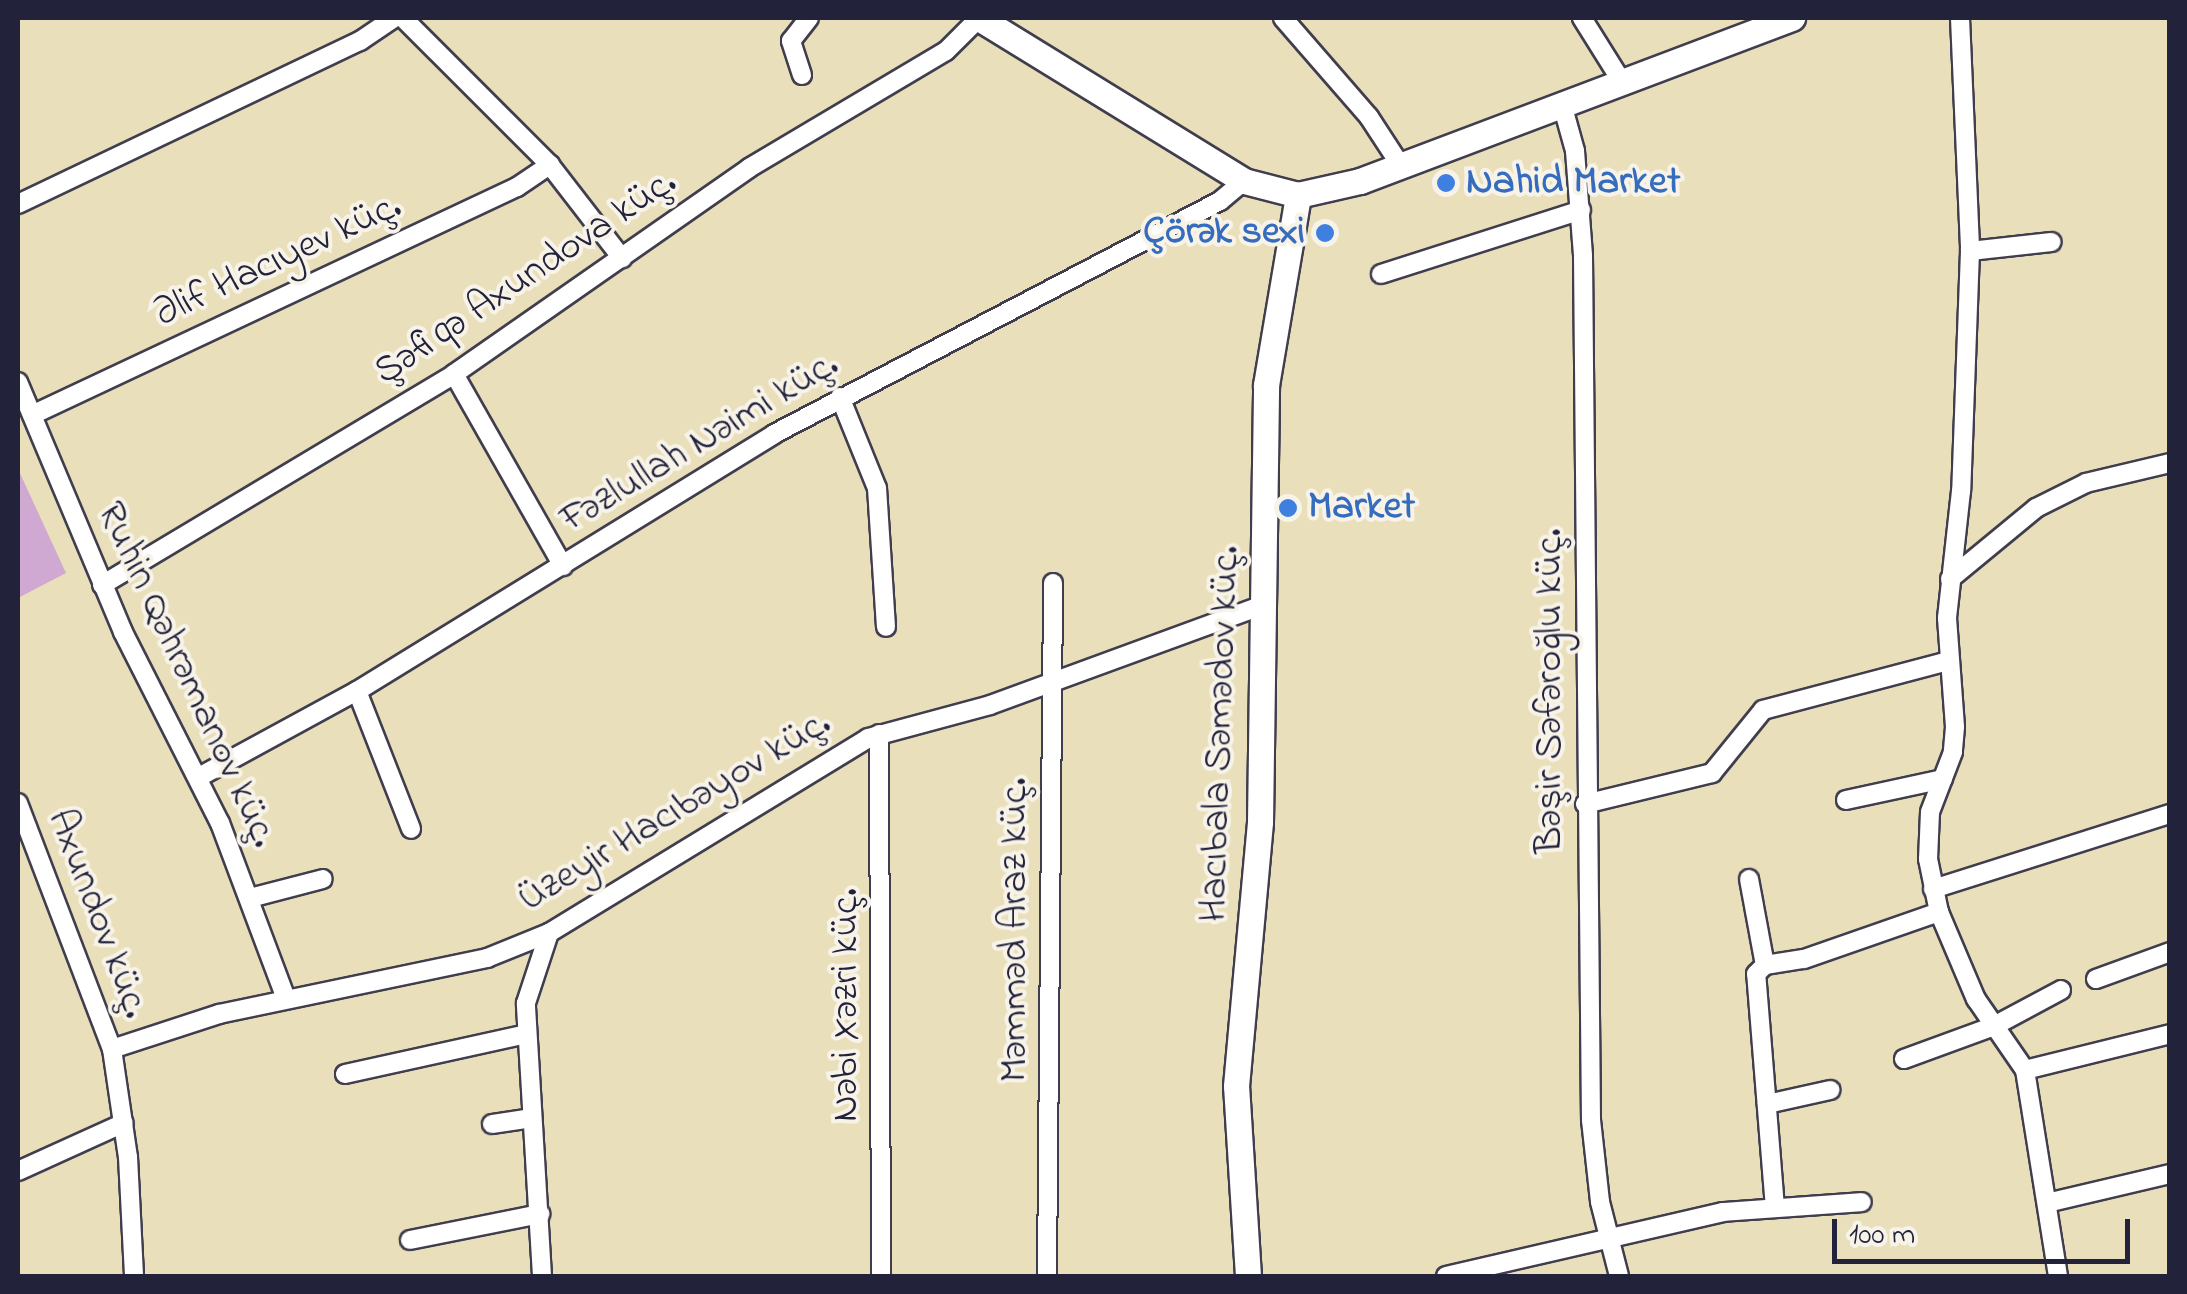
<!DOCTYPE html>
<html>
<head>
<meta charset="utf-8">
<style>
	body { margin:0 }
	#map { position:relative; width:2187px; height:1294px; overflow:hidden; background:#eadfbb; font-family:"Indie Flower",sans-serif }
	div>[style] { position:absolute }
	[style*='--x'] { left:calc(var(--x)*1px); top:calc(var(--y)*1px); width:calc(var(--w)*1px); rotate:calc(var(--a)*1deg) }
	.building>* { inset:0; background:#d0a9d2 }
	.roads { filter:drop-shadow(2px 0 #403e4e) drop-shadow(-2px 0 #403e4e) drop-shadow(0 2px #403e4e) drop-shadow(0 -2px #403e4e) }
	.street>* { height:18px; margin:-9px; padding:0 9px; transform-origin:9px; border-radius:9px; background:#fff }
	.secondary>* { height:25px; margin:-12.5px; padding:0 12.5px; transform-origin:12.5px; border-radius:12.5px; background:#fff }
	.dots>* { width:28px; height:28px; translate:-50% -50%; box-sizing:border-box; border:5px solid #f7f3e8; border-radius:50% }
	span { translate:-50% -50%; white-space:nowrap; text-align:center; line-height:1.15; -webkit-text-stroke:8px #f7f3e8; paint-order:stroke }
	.shop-label { font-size:40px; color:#366cbe; font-weight:700 }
	.left { translate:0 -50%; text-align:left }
	.right { translate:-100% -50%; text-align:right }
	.street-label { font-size:40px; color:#22223b }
	.frame { position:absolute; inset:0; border:20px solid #22223b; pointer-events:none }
	.scale { position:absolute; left:1832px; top:1219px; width:298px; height:45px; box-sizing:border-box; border:5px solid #22223b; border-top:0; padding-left:12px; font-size:30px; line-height:35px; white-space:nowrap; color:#22223b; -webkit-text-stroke:8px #f7f3e8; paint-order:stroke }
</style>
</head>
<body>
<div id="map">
	<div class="building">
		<div style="clip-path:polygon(18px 469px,66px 573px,18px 598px)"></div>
	</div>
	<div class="roads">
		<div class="street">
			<div style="--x:403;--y:18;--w:208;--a:45"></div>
			<div style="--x:550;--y:165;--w:118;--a:52.3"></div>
			<div style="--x:1283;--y:18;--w:131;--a:49"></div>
			<div style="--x:1369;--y:117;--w:59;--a:56.9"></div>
			<div style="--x:1582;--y:18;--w:75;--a:58"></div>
			<div style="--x:1960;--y:18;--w:233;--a:87.5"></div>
			<div style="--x:1970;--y:251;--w:240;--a:92.1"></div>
			<div style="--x:1961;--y:491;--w:128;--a:96.3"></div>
			<div style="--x:1947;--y:618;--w:109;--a:85.8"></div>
			<div style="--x:1955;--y:727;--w:25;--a:95"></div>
			<div style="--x:1953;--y:752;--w:64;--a:111"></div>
			<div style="--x:1930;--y:812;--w:47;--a:92.4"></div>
			<div style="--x:1928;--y:859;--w:54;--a:78.3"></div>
			<div style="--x:1939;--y:912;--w:95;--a:67"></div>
			<div style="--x:1976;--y:999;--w:86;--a:55.4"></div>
			<div style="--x:2025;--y:1070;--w:209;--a:80.9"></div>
			<div style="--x:802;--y:75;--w:36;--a:-108"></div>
			<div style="--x:791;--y:41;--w:29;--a:-52"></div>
			<div style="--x:1562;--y:104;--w:49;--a:74.5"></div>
			<div style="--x:1575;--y:151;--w:105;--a:85.6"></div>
			<div style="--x:1583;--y:256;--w:864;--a:89.47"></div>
			<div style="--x:1591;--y:1120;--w:82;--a:83.7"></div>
			<div style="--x:1600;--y:1202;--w:76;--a:75.6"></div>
			<div style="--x:18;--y:204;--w:379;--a:-25.5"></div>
			<div style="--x:360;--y:41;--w:41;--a:-34.1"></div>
			<div style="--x:1970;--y:251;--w:82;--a:-6.3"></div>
			<div style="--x:1381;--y:274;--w:210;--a:-17.7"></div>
			<div style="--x:454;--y:374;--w:221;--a:60.4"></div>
			<div style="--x:18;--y:382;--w:271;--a:67.2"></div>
			<div style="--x:123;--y:632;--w:214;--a:63.1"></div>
			<div style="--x:220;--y:823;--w:188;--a:69.4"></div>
			<div style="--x:840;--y:397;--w:98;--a:67.9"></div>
			<div style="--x:877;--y:488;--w:139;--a:86.3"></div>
			<div style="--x:32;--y:415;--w:536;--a:-25.18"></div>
			<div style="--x:517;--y:187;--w:40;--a:-34"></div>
			<div style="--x:1950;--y:579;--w:112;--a:-39.5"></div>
			<div style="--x:2036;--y:508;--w:56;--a:-26.6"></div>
			<div style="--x:2086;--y:483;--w:86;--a:-13.4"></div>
			<div style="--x:102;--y:585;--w:410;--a:-30.9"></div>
			<div style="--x:454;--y:374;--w:360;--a:-34.9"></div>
			<div style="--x:749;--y:168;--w:229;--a:-30.7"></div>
			<div style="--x:946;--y:51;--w:47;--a:-45"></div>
			<div style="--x:357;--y:691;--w:148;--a:68.6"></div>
			<div style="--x:879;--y:734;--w:542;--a:89.79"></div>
			<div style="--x:199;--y:777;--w:180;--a:-28.6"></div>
			<div style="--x:357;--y:691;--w:490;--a:-31.6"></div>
			<div style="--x:774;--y:434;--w:503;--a:-27.58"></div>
			<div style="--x:1220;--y:201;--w:31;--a:-40"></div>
			<div style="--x:1846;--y:800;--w:99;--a:-12.2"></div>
			<div style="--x:18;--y:803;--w:263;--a:69.1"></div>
			<div style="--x:112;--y:1049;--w:109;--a:81.6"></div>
			<div style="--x:128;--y:1157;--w:119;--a:87.1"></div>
			<div style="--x:1585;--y:804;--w:131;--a:-13.7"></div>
			<div style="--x:1712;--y:773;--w:81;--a:-51"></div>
			<div style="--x:1763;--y:710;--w:191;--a:-14.8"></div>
			<div style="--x:1749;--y:879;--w:87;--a:79.5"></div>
			<div style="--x:1933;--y:889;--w:249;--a:-17.6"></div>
			<div style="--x:250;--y:898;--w:75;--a:-14.6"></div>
			<div style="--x:2096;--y:979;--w:79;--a:-20"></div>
			<div style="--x:112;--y:1049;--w:113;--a:-18.1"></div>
			<div style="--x:219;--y:1014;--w:274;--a:-11.8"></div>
			<div style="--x:487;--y:958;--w:67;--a:-22"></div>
			<div style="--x:549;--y:933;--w:374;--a:-31.4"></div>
			<div style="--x:868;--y:738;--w:126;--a:-15.1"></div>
			<div style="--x:990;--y:705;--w:292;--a:-20.1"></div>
			<div style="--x:1904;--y:1059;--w:96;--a:-20.1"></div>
			<div style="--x:1994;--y:1026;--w:76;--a:-28.2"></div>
			<div style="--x:2025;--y:1070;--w:149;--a:-13.9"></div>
			<div style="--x:345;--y:1074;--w:186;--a:-12.4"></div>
			<div style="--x:1767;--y:1104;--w:65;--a:-12.5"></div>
			<div style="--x:492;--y:1124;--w:40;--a:-8.5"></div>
			<div style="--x:18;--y:1171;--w:116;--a:-24.4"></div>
			<div style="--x:2047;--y:1203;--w:126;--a:-13.3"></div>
			<div style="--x:1775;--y:1208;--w:235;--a:-94.6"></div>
			<div style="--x:1756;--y:974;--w:13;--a:-45"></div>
			<div style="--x:1765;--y:965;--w:39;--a:-9"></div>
			<div style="--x:1804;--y:959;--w:143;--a:-19.2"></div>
			<div style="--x:410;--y:1240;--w:133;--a:-11.3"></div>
			<div style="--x:542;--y:1276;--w:273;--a:-93.4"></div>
			<div style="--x:526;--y:1003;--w:74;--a:-71.8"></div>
			<div style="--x:1047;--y:1276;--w:693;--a:-89.5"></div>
			<div style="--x:1446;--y:1276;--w:284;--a:-13"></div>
			<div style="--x:1723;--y:1212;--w:139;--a:-4.1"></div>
		</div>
		<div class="secondary">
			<div style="--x:979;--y:18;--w:311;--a:31.6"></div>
			<div style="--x:1244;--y:181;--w:56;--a:14.5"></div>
			<div style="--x:1298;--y:195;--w:64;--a:-12.7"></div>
			<div style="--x:1360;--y:181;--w:462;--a:-20.7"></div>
			<div style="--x:1248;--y:1276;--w:190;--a:-93.6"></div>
			<div style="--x:1236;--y:1086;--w:265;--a:-84.8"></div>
			<div style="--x:1260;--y:822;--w:437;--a:-89.2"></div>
			<div style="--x:1266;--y:385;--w:193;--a:-80.4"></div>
		</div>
	</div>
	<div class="dots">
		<div style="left:1446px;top:183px;background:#3f7fe0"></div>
		<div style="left:1325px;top:233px;background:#3f7fe0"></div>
		<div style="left:1288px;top:508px;background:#3f7fe0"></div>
	</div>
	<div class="shop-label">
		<span class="left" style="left:1466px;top:183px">Nahid Market</span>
		<span class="right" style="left:1305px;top:233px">Çörək sexi</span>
		<span class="left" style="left:1308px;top:508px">Market</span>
	</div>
	<div class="street-label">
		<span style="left:278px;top:261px;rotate:-25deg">Əlif Hacıyev küç.</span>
		<span style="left:526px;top:278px;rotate:-34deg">Şəfiqə Axundova küç.</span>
		<span style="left:700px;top:443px;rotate:-31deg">Fəzlullah Nəimi küç.</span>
		<span style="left:186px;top:675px;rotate:65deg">Ruhin Qəhrəmanov küç.</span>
		<span style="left:1551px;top:691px;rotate:-90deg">Bəşir Səfəroğlu küç.</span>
		<span style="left:1221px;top:734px;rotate:-88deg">Hacıbala Səmədov küç.</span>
		<span style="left:675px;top:812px;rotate:-31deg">Üzeyir Hacıbəyov küç.</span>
		<span style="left:97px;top:914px;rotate:69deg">Axundov küç.</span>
		<span style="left:1016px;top:930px;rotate:-90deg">Məmməd Araz küç.</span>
		<span style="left:847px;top:1005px;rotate:-90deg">Nəbi Xəzri küç.</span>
	</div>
	<div class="frame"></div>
	<div class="scale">100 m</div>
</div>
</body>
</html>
